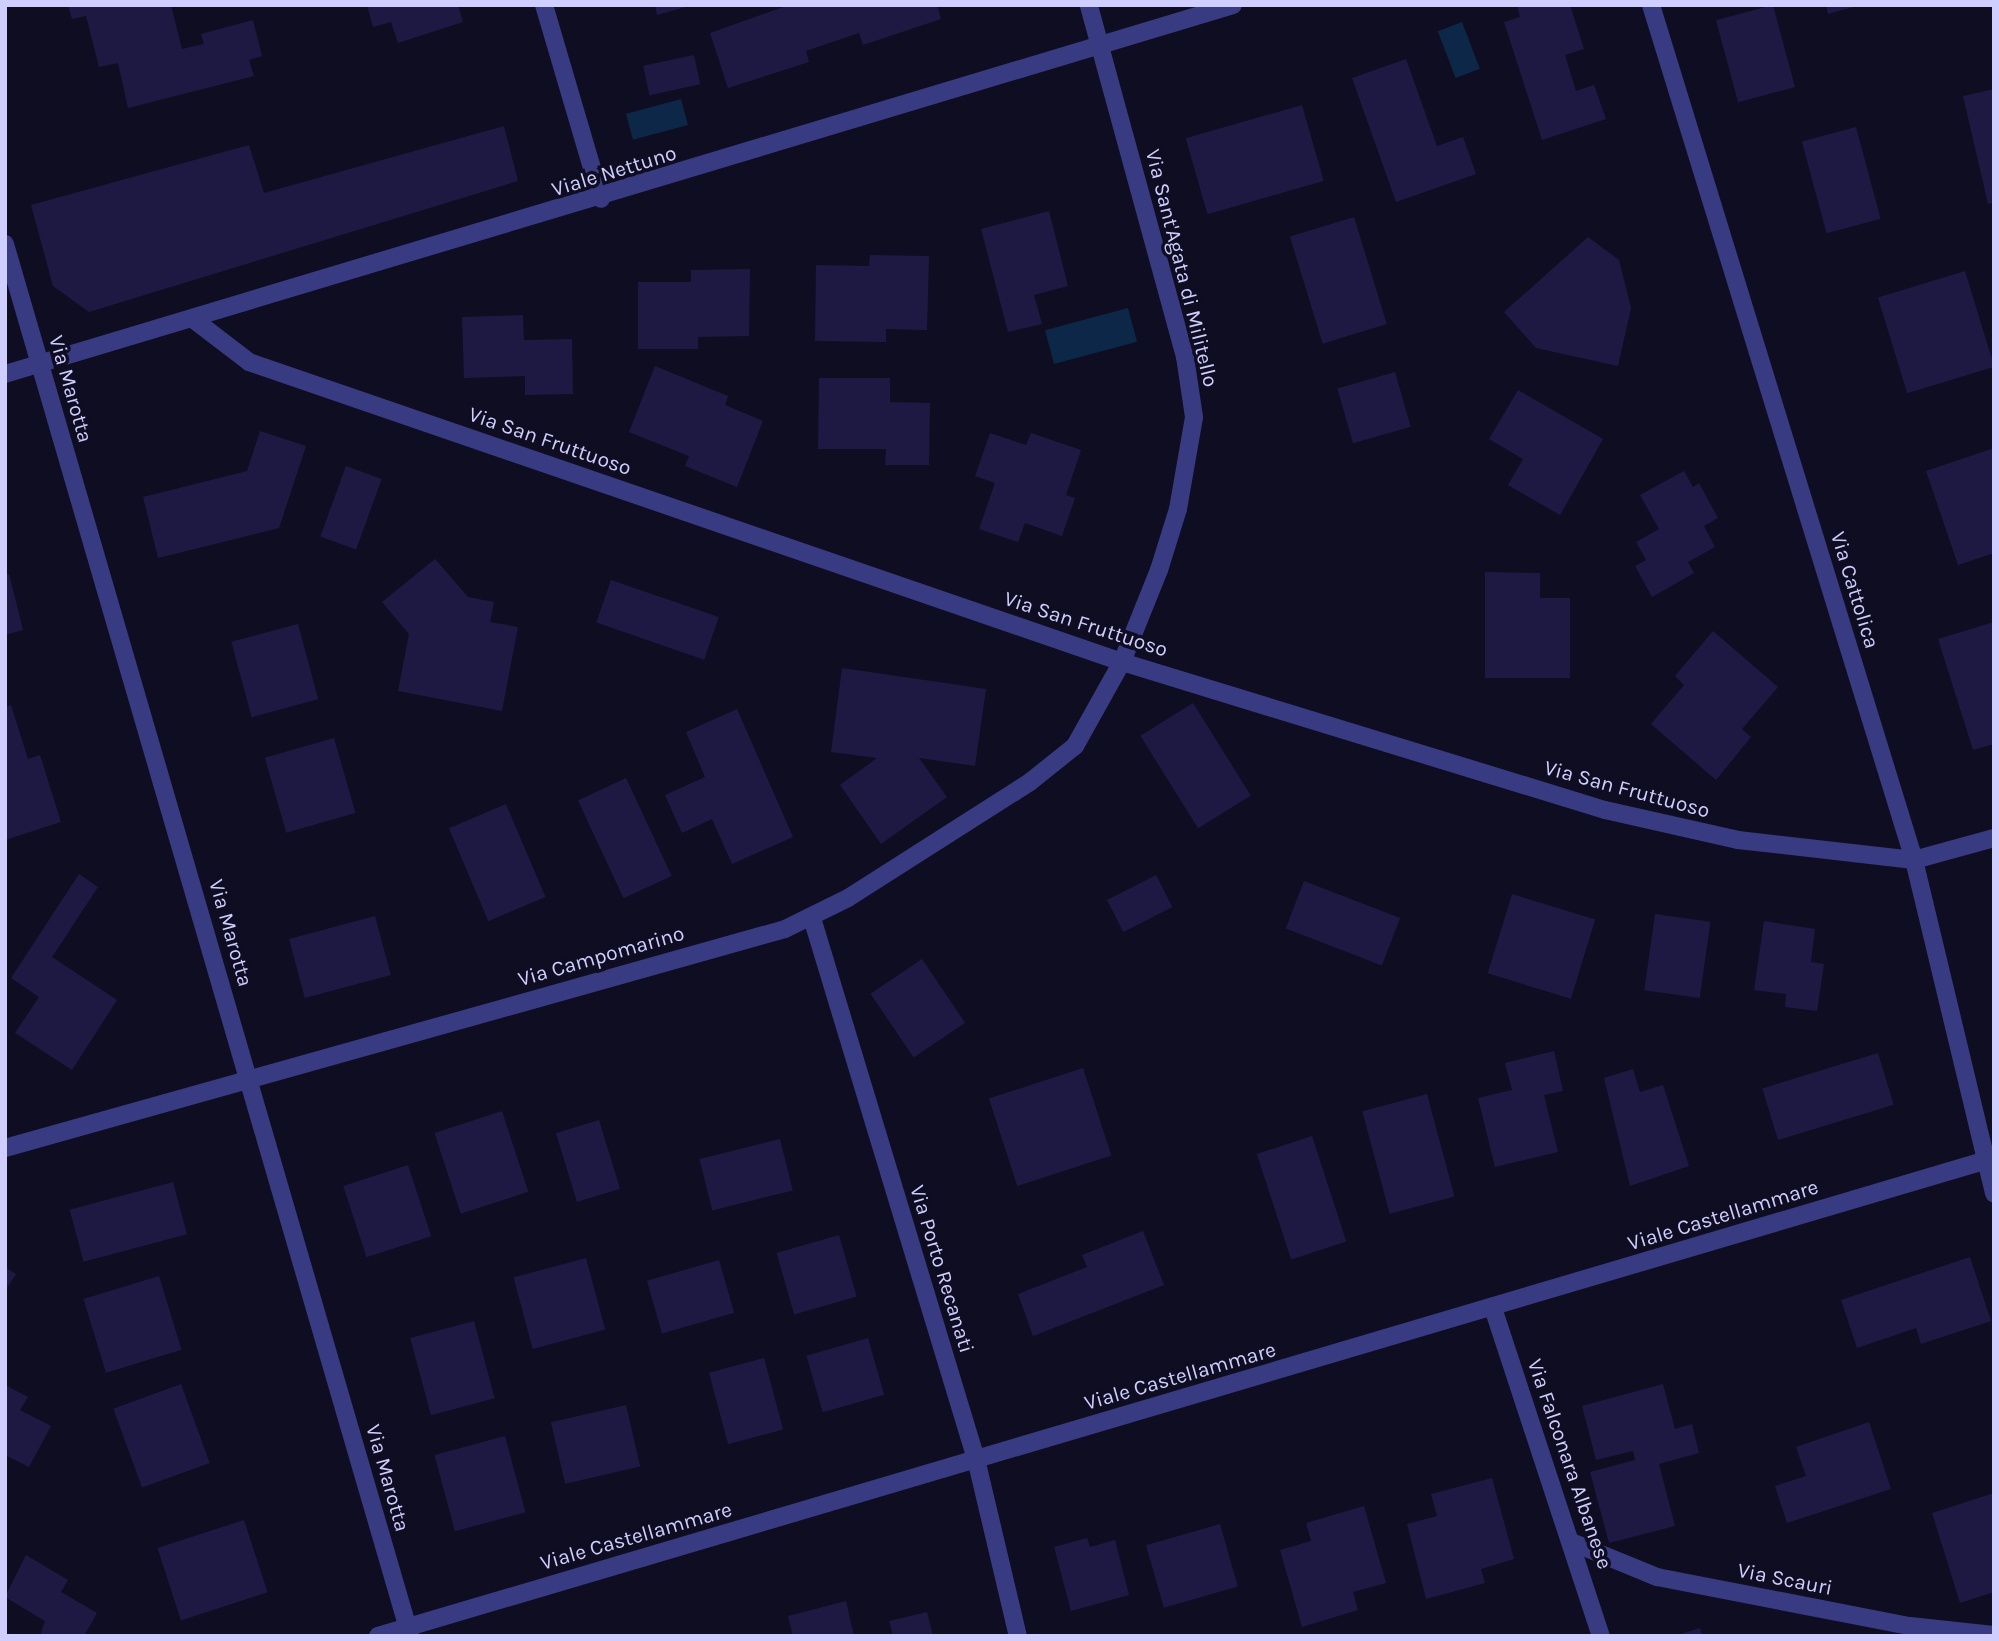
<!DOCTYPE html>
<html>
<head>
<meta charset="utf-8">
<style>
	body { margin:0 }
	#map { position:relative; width:1999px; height:1641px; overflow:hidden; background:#0f0d22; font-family:Karla,sans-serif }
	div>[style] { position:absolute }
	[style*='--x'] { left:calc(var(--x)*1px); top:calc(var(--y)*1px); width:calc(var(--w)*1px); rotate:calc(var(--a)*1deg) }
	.water>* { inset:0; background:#0c2747; transform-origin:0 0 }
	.building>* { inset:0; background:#1e1943; transform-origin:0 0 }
	.street>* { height:18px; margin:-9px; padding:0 9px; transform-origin:9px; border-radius:9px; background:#383b81 }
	span { translate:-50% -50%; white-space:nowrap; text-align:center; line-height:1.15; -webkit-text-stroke:7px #0f0d22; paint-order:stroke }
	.street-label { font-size:21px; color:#d0ceff }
	.frame { position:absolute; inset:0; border:7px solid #d0ceff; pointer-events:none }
</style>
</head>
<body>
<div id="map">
	<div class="water">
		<div style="left:1462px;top:22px;width:50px;height:26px;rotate:69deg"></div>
		<div style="left:681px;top:99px;width:27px;height:57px;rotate:75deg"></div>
		<div style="left:1128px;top:308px;width:35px;height:86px;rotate:75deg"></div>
	</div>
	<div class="building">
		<div style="clip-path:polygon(68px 5px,171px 5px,182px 49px,204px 44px,201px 34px,253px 20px,262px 56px,249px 60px,254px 76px,128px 108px,118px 63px,99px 67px,86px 16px,72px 19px)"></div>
		<div style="clip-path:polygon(367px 5px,458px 5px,463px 22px,398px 43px,391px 22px,373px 27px)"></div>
		<div style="clip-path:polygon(655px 5px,689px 5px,689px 6px,657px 15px)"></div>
		<div style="clip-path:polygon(789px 5px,937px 5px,941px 19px,863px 45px,859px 33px,806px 51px,809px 62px,728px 88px,710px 33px)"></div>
		<div style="clip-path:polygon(1517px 5px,1570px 5px,1584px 49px,1565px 55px,1576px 91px,1594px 85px,1606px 119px,1542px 140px,1504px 22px,1520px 17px)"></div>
		<div style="left:1773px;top:5px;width:85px;height:59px;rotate:75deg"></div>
		<div style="clip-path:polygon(1826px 5px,1857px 5px,1857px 6px,1828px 14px)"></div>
		<div style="left:694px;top:55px;width:30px;height:52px;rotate:78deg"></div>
		<div style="clip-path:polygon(1406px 59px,1437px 146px,1463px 137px,1476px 174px,1396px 202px,1352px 78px)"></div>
		<div style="clip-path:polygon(1994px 89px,1994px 202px,1988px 204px,1963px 96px)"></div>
		<div style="left:1302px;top:105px;width:79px;height:121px;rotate:74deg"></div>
		<div style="clip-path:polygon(504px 126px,518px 181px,89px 312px,53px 286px,31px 205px,249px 145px,264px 193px)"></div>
		<div style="left:1856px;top:127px;width:95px;height:56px;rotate:75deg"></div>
		<div style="clip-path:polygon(1049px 211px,1068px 286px,1034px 295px,1042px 324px,1008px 332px,981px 229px)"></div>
		<div style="left:1354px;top:217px;width:112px;height:67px;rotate:73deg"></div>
		<div style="clip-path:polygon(1588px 237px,1619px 260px,1631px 308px,1618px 366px,1536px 348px,1504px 312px)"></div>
		<div style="clip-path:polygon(870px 255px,929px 256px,927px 330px,886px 329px,886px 342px,815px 341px,816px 265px,869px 266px)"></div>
		<div style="clip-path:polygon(750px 269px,749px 336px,698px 337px,698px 349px,638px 349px,638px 282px,691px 282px,691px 270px)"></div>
		<div style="left:1965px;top:271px;width:100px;height:91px;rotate:73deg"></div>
		<div style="clip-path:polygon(523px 315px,524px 340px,572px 339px,573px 394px,525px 395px,525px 376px,464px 378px,462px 317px)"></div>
		<div style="clip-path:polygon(655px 366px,728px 396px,725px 405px,763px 421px,737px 487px,685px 466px,689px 456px,629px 432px)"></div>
		<div style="left:1395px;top:372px;width:57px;height:60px;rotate:74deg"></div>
		<div style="clip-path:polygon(819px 378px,890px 378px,890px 402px,930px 403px,929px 465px,885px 465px,886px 449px,818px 449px)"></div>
		<div style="clip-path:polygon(1518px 390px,1603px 439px,1560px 515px,1508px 485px,1523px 459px,1489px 439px)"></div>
		<div style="clip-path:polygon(260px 431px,306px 446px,279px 528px,158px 558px,143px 497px,247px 471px)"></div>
		<div style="clip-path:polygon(990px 433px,1026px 445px,1031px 433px,1081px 450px,1066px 495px,1075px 498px,1062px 536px,1025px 523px,1018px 542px,979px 529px,995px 483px,975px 476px)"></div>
		<div style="clip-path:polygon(1994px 448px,1994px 553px,1958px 565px,1926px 471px)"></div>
		<div style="left:346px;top:466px;width:38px;height:75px;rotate:20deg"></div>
		<div style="clip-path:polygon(1684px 471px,1693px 487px,1699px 483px,1718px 518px,1704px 526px,1715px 547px,1688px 562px,1694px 573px,1652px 597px,1635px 566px,1646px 560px,1636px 542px,1659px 529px,1640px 495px)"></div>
		<div style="clip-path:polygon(435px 559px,468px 597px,494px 602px,490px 622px,518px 627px,502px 711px,398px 691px,409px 634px,382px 602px)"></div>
		<div style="clip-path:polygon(1485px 572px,1540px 573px,1540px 598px,1570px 598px,1570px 678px,1485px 678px)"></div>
		<div style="clip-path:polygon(9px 574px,23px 630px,5px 635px,5px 575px)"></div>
		<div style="left:611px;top:580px;width:114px;height:45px;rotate:19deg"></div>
		<div style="clip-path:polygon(1994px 622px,1994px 744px,1973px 750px,1938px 639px)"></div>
		<div style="left:298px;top:624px;width:78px;height:69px;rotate:75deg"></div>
		<div style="clip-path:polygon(1713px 631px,1778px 687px,1742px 729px,1751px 737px,1716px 780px,1651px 724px,1684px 685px,1675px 676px)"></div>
		<div style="clip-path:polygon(842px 668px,986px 689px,975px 766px,919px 758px,947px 797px,881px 844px,840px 785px,877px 758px,831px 752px)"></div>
		<div style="left:1193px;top:703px;width:109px;height:62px;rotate:58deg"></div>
		<div style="clip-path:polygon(11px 705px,28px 759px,40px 755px,61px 822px,5px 840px,5px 707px)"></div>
		<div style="clip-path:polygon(737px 709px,793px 837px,732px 864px,712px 819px,682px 833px,665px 795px,705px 777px,686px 732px)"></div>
		<div style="left:334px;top:738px;width:78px;height:72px;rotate:74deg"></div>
		<div style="left:626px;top:778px;width:108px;height:53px;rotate:65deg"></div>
		<div style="left:506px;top:804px;width:101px;height:62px;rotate:67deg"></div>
		<div style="clip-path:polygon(79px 874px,98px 887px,52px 957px,117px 1000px,72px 1070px,15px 1033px,39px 997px,11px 978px)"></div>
		<div style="left:1156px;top:875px;width:36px;height:55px;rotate:63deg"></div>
		<div style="left:1304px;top:881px;width:103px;height:51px;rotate:21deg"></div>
		<div style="left:1512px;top:894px;width:87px;height:83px;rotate:17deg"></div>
		<div style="left:1655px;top:914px;width:56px;height:77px;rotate:8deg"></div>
		<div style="left:375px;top:916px;width:61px;height:89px;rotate:75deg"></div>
		<div style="clip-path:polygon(1764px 921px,1815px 929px,1811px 962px,1824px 964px,1817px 1011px,1785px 1007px,1786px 994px,1754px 990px)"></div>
		<div style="left:922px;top:959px;width:77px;height:62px;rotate:56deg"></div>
		<div style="clip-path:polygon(1554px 1051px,1563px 1091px,1544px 1095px,1558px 1152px,1495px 1167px,1478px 1098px,1512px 1090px,1505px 1063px)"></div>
		<div style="left:1878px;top:1053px;width:54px;height:121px;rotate:73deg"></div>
		<div style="left:1083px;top:1068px;width:92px;height:99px;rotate:72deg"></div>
		<div style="clip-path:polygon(1633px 1069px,1640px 1092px,1663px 1085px,1689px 1166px,1630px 1186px,1604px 1078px)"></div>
		<div style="left:1427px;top:1094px;width:106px;height:67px;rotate:75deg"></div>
		<div style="left:502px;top:1111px;width:85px;height:71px;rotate:72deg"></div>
		<div style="left:599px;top:1120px;width:72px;height:45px;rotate:73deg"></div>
		<div style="left:1312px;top:1136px;width:111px;height:58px;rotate:72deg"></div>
		<div style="left:780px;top:1139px;width:53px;height:83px;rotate:76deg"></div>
		<div style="left:408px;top:1165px;width:75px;height:68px;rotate:72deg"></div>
		<div style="left:173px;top:1182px;width:54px;height:107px;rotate:75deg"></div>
		<div style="clip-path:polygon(1143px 1231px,1164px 1285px,1033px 1336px,1018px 1294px,1087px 1267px,1082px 1255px)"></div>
		<div style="left:839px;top:1235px;width:64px;height:65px;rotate:74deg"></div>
		<div style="clip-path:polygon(1970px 1257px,1991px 1321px,1921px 1344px,1916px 1328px,1857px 1348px,1841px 1300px)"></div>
		<div style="left:586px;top:1258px;width:74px;height:75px;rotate:75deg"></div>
		<div style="left:719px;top:1260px;width:55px;height:75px;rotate:74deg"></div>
		<div style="clip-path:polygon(5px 1267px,16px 1274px,5px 1291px)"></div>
		<div style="left:159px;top:1276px;width:77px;height:79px;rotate:73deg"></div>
		<div style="left:474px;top:1321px;width:80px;height:66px;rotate:75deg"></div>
		<div style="left:868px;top:1338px;width:59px;height:64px;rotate:74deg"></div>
		<div style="left:764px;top:1358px;width:74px;height:57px;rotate:75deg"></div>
		<div style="left:181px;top:1384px;width:84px;height:72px;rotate:70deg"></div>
		<div style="clip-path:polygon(1663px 1384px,1675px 1429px,1692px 1424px,1699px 1453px,1659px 1464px,1675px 1526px,1609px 1543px,1590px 1472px,1635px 1460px,1633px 1451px,1596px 1460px,1582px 1406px)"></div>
		<div style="clip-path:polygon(5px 1385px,28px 1397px,20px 1410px,51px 1426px,29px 1467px,5px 1455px)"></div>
		<div style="left:626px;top:1405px;width:63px;height:77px;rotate:77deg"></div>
		<div style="clip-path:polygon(1869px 1422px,1891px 1489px,1787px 1523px,1775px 1486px,1806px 1476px,1796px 1447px)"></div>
		<div style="left:505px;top:1436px;width:79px;height:73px;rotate:75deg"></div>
		<div style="clip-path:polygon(1492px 1478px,1514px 1559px,1481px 1569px,1485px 1583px,1426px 1599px,1407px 1524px,1437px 1516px,1431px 1494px)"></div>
		<div style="clip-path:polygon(1994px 1493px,1994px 1592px,1960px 1603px,1932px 1513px)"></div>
		<div style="clip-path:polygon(1364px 1506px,1386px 1583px,1353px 1592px,1358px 1610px,1302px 1627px,1280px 1550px,1311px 1541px,1306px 1523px)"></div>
		<div style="left:244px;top:1520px;width:76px;height:91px;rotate:72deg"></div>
		<div style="left:1220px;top:1524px;width:65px;height:77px;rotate:74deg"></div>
		<div style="clip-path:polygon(1087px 1538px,1090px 1547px,1115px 1540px,1129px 1595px,1071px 1611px,1054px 1547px)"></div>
		<div style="clip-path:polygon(26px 1555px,68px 1580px,61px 1592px,97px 1613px,84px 1636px,40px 1636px,45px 1621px,5px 1597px)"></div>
		<div style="clip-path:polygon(846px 1601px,854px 1636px,793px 1636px,788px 1616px)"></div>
		<div style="clip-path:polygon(927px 1612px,933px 1636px,893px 1636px,889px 1621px)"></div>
		<div style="clip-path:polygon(1700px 1628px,1702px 1636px,1679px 1636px,1678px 1635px)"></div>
	</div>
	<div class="street">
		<div style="--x:544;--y:5;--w:202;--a:73.6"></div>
		<div style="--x:1651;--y:5;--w:895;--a:72.9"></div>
		<div style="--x:1914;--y:860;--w:343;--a:76.5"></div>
		<div style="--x:5;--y:244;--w:1449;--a:73.77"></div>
		<div style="--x:193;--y:319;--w:71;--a:37.5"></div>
		<div style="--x:249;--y:362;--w:923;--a:18.96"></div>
		<div style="--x:1122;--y:662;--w:505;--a:17.04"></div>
		<div style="--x:1605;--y:810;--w:136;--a:12.7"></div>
		<div style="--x:1738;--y:840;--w:177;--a:6.5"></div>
		<div style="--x:1914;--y:860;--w:83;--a:-15.4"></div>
		<div style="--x:5;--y:374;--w:1282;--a:-16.72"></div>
		<div style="--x:812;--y:918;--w:565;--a:73.14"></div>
		<div style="--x:976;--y:1459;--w:182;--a:76.7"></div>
		<div style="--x:5;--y:1148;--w:810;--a:-15.68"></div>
		<div style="--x:785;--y:929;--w:70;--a:-26.2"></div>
		<div style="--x:848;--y:898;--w:216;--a:-32.5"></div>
		<div style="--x:1030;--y:782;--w:58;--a:-38.7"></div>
		<div style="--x:1075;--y:746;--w:96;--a:-60.8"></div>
		<div style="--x:1122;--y:662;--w:99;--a:-68.1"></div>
		<div style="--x:1159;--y:570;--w:64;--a:-72.7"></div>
		<div style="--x:1178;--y:509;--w:93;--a:-80.1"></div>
		<div style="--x:1194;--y:417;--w:61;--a:-98.5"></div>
		<div style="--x:1185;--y:357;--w:365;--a:-105.3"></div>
		<div style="--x:1493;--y:1308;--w:345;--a:71.8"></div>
		<div style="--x:1574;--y:1543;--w:90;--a:22.3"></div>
		<div style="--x:1657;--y:1577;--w:258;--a:11"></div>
		<div style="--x:1910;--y:1626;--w:84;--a:6.1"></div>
		<div style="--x:378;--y:1636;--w:1685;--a:-16.48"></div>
	</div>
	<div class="street-label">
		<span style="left:614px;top:171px;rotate:-17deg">Viale Nettuno</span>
		<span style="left:1182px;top:268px;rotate:76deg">Via Sant'Agata di Militello</span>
		<span style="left:71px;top:389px;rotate:74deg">Via Marotta</span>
		<span style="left:550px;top:441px;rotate:19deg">Via San Fruttuoso</span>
		<span style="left:1855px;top:590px;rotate:73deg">Via Cattolica</span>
		<span style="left:1086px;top:624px;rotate:18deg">Via San Fruttuoso</span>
		<span style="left:1627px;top:789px;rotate:15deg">Via San Fruttuoso</span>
		<span style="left:231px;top:933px;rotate:74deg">Via Marotta</span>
		<span style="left:601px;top:956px;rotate:-16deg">Via Campomarino</span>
		<span style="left:1723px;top:1215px;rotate:-17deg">Viale Castellammare</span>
		<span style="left:942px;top:1269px;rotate:73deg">Via Porto Recanati</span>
		<span style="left:1180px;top:1376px;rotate:-16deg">Viale Castellammare</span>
		<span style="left:1570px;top:1464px;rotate:71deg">Via Falconara Albanese</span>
		<span style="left:388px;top:1478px;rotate:74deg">Via Marotta</span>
		<span style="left:636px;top:1536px;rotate:-16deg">Viale Castellammare</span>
		<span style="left:1785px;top:1579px;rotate:11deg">Via Scauri</span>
	</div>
	<div class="frame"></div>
</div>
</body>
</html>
